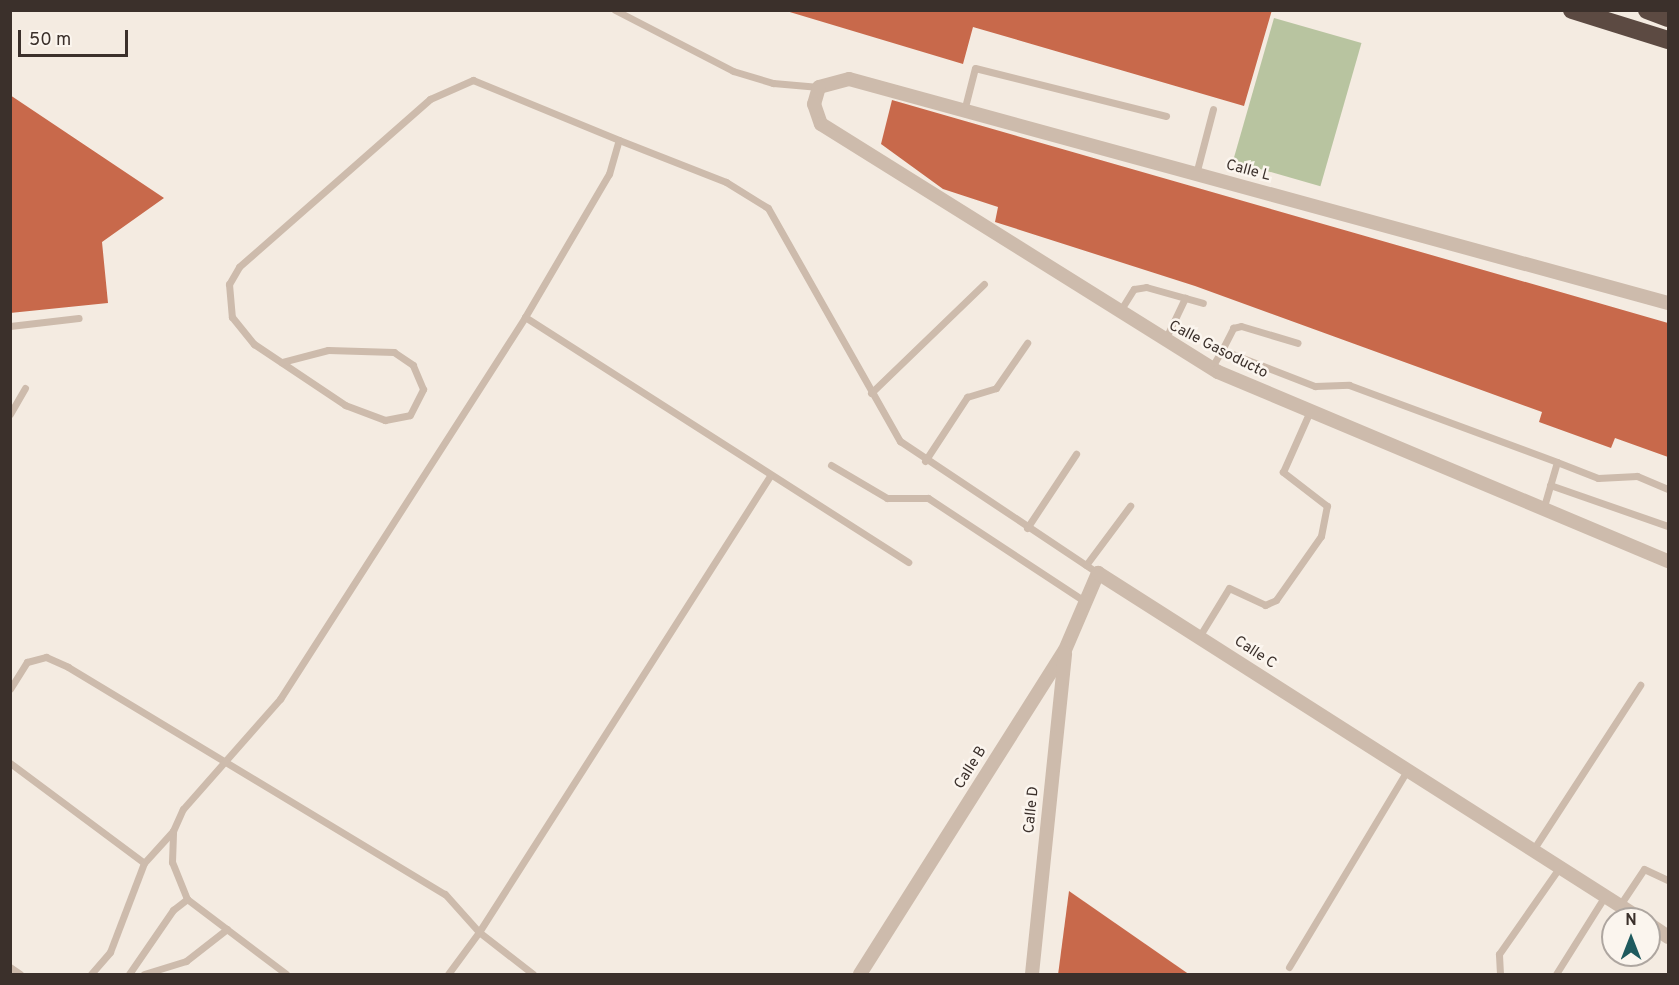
<!DOCTYPE html>
<html>
<head>
<meta charset="utf-8">
<style>
	body { margin:0 }
	#map { position:relative; width:1679px; height:985px; overflow:hidden; background:#f4ebe1; font-family:Overpass,sans-serif }
	div>[style] { position:absolute }
	[style*='--x'] { left:calc(var(--x)*1px); top:calc(var(--y)*1px); width:calc(var(--w)*1px); rotate:calc(var(--a)*1deg) }
	.green>* { inset:0; background:#b8c4a0; transform-origin:0 0 }
	.building>* { inset:0; background:#c8694b }
	.service>* { height:7px; margin:-3.5px; padding:0 3.5px; transform-origin:3.5px; border-radius:3.5px; background:#cdbbac }
	.minor>* { height:14px; margin:-7px; padding:0 7px; transform-origin:7px; border-radius:7px; background:#cdbbac }
	.motorway>* { height:18px; margin:-9px; padding:0 9px; transform-origin:9px; border-radius:9px; background:#5c4a42 }
	span { translate:-50% -50%; white-space:nowrap; text-align:center; line-height:1.15; -webkit-text-stroke:5px #fbf5ee; paint-order:stroke }
	.street-label { font-size:15px; color:#3b302b }
	.frame { position:absolute; inset:0; border:12px solid #3b302b; pointer-events:none }
	.north { position:absolute; left:1601px; top:907px; width:60px; height:60px; box-sizing:border-box; background:#fbf5ee; border:2px solid #aea6a0; border-radius:50%; rotate:0deg; font-size:16px; font-weight:700; line-height:24px; text-align:center; color:#3b302b }
	.north::after { content:''; display:block; margin:auto; width:21px; height:27px; background:#1f5a5e; clip-path:polygon(50% 0,100% 100%,50% 72%,0 100%) }
	.scale { position:absolute; left:18px; top:30px; width:110px; height:27px; box-sizing:border-box; border:3px solid #3b302b; border-top:0; padding-left:8px; font-size:18px; line-height:21px; white-space:nowrap; color:#3b302b; -webkit-text-stroke:4px #fbf5ee; paint-order:stroke }
</style>
</head>
<body>
<div id="map">
	<div class="green">
		<div style="left:1274px;top:18px;width:91px;height:149px;rotate:16deg"></div>
	</div>
	<div class="building">
		<div style="clip-path:polygon(783px 10px,1272px 10px,1244px 106px,973px 27px,963px 64px)"></div>
		<div style="clip-path:polygon(10px 95px,164px 198px,102px 242px,108px 303px,10px 313px)"></div>
		<div style="clip-path:polygon(892px 100px,1668px 323px,1668px 457px,1615px 438px,1611px 448px,1539px 422px,1542px 412px,1195px 286px,995px 222px,998px 207px,943px 189px,881px 144px)"></div>
		<div style="clip-path:polygon(1069px 891px,1190px 975px,1058px 975px)"></div>
	</div>
	<div class="service">
		<div style="--x:615;--y:10;--w:133;--a:27.3"></div>
		<div style="--x:733;--y:71;--w:42;--a:16.7"></div>
		<div style="--x:773;--y:83;--w:46;--a:5"></div>
		<div style="--x:964;--y:111;--w:44;--a:-75.7"></div>
		<div style="--x:975;--y:68;--w:197;--a:14.1"></div>
		<div style="--x:619;--y:140;--w:115;--a:21.4"></div>
		<div style="--x:726;--y:182;--w:49;--a:31.8"></div>
		<div style="--x:768;--y:208;--w:268;--a:60.5"></div>
		<div style="--x:900;--y:441;--w:238;--a:33.7"></div>
		<div style="--x:1196;--y:174;--w:67;--a:-75.3"></div>
		<div style="--x:1120;--y:311;--w:26;--a:-58"></div>
		<div style="--x:1134;--y:289;--w:12;--a:-9"></div>
		<div style="--x:1146;--y:287;--w:59;--a:15.7"></div>
		<div style="--x:525;--y:317;--w:455;--a:32.6"></div>
		<div style="--x:10;--y:326;--w:69;--a:-6.6"></div>
		<div style="--x:1165;--y:340;--w:47;--a:-64.5"></div>
		<div style="--x:1222;--y:350;--w:25;--a:-63"></div>
		<div style="--x:1233;--y:328;--w:8;--a:-14"></div>
		<div style="--x:1241;--y:326;--w:59;--a:16.6"></div>
		<div style="--x:1212;--y:367;--w:20;--a:-60"></div>
		<div style="--x:1222;--y:350;--w:100;--a:21.2"></div>
		<div style="--x:1315;--y:386;--w:34;--a:-2"></div>
		<div style="--x:1349;--y:385;--w:222;--a:20.3"></div>
		<div style="--x:1557;--y:462;--w:50;--a:106.3"></div>
		<div style="--x:871;--y:393;--w:157;--a:-44"></div>
		<div style="--x:10;--y:414;--w:30;--a:-60"></div>
		<div style="--x:925;--y:461;--w:77;--a:-56.7"></div>
		<div style="--x:967;--y:397;--w:30;--a:-17"></div>
		<div style="--x:996;--y:388;--w:55;--a:-55.4"></div>
		<div style="--x:1557;--y:462;--w:44;--a:21.3"></div>
		<div style="--x:1598;--y:478;--w:39;--a:-3"></div>
		<div style="--x:1637;--y:476;--w:34;--a:23"></div>
		<div style="--x:831;--y:465;--w:65;--a:30.5"></div>
		<div style="--x:887;--y:498;--w:41;--a:0"></div>
		<div style="--x:928;--y:498;--w:189;--a:33.4"></div>
		<div style="--x:1550;--y:485;--w:125;--a:19.2"></div>
		<div style="--x:1027;--y:528;--w:89;--a:-56.5"></div>
		<div style="--x:1086;--y:565;--w:74;--a:-53.3"></div>
		<div style="--x:1199;--y:637;--w:57;--a:-58.5"></div>
		<div style="--x:1229;--y:588;--w:40;--a:25"></div>
		<div style="--x:1265;--y:605;--w:12;--a:-24"></div>
		<div style="--x:1276;--y:600;--w:78;--a:-54.9"></div>
		<div style="--x:1321;--y:536;--w:31;--a:-79"></div>
		<div style="--x:1327;--y:506;--w:56;--a:-142.3"></div>
		<div style="--x:1283;--y:472;--w:67;--a:-66.1"></div>
		<div style="--x:10;--y:689;--w:32;--a:-58"></div>
		<div style="--x:27;--y:662;--w:20;--a:-15"></div>
		<div style="--x:46;--y:657;--w:24;--a:24"></div>
		<div style="--x:68;--y:667;--w:440;--a:31.1"></div>
		<div style="--x:445;--y:894;--w:51;--a:48.2"></div>
		<div style="--x:479;--y:932;--w:52;--a:126.4"></div>
		<div style="--x:10;--y:763;--w:167;--a:36.7"></div>
		<div style="--x:1533;--y:850;--w:197;--a:-57"></div>
		<div style="--x:187;--y:899;--w:40;--a:-112"></div>
		<div style="--x:172;--y:862;--w:31;--a:-88"></div>
		<div style="--x:173;--y:831;--w:24;--a:-66"></div>
		<div style="--x:183;--y:809;--w:147;--a:-48.6"></div>
		<div style="--x:280;--y:699;--w:454;--a:-57.3"></div>
		<div style="--x:525;--y:317;--w:166;--a:-59.6"></div>
		<div style="--x:609;--y:174;--w:35;--a:-74"></div>
		<div style="--x:619;--y:140;--w:158;--a:-157.7"></div>
		<div style="--x:473;--y:80;--w:47;--a:156.2"></div>
		<div style="--x:430;--y:99;--w:254;--a:138.7"></div>
		<div style="--x:239;--y:267;--w:20;--a:120"></div>
		<div style="--x:229;--y:284;--w:33;--a:85"></div>
		<div style="--x:232;--y:317;--w:35;--a:51"></div>
		<div style="--x:254;--y:344;--w:110;--a:33.8"></div>
		<div style="--x:345;--y:405;--w:43;--a:20.6"></div>
		<div style="--x:385;--y:420;--w:25;--a:-11"></div>
		<div style="--x:410;--y:415;--w:29;--a:-63"></div>
		<div style="--x:423;--y:389;--w:26;--a:-113"></div>
		<div style="--x:413;--y:365;--w:23;--a:-146"></div>
		<div style="--x:394;--y:352;--w:66;--a:-178.3"></div>
		<div style="--x:328;--y:350;--w:48;--a:165.4"></div>
		<div style="--x:1620;--y:905;--w:43;--a:-56.3"></div>
		<div style="--x:1644;--y:869;--w:26;--a:25"></div>
		<div style="--x:10;--y:967;--w:12;--a:35"></div>
		<div style="--x:1289;--y:967;--w:229;--a:-59"></div>
		<div style="--x:91;--y:974;--w:29;--a:-49"></div>
		<div style="--x:110;--y:952;--w:95;--a:-69.1"></div>
		<div style="--x:144;--y:863;--w:43;--a:-47.8"></div>
		<div style="--x:129;--y:974;--w:78;--a:-55.5"></div>
		<div style="--x:173;--y:910;--w:18;--a:-38"></div>
		<div style="--x:187;--y:899;--w:124;--a:37.1"></div>
		<div style="--x:144;--y:974;--w:44;--a:-17.2"></div>
		<div style="--x:186;--y:961;--w:52;--a:-38"></div>
		<div style="--x:533;--y:974;--w:68;--a:-142.1"></div>
		<div style="--x:479;--y:932;--w:541;--a:-57.46"></div>
		<div style="--x:1500;--y:974;--w:20;--a:-93"></div>
		<div style="--x:1499;--y:954;--w:105;--a:-55.1"></div>
		<div style="--x:1556;--y:974;--w:92;--a:-57.9"></div>
	</div>
	<div class="minor">
		<div style="--x:1668;--y:303;--w:849;--a:-164.7"></div>
		<div style="--x:849;--y:79;--w:31;--a:165"></div>
		<div style="--x:819;--y:87;--w:18;--a:106"></div>
		<div style="--x:814;--y:104;--w:21;--a:71"></div>
		<div style="--x:821;--y:124;--w:468;--a:32"></div>
		<div style="--x:1218;--y:372;--w:488;--a:22.8"></div>
		<div style="--x:1649;--y:924;--w:23;--a:34"></div>
		<div style="--x:860;--y:974;--w:383;--a:-57.7"></div>
		<div style="--x:1065;--y:650;--w:84;--a:-66.8"></div>
		<div style="--x:1098;--y:573;--w:644;--a:32.51"></div>
		<div style="--x:1032;--y:974;--w:322;--a:-84.1"></div>
	</div>
	<div class="motorway">
		<div style="--x:1572;--y:10;--w:101;--a:17.4"></div>
		<div style="--x:1647;--y:10;--w:22;--a:21"></div>
	</div>
	<div class="street-label">
		<span style="left:1248px;top:171px;rotate:15deg">Calle L</span>
		<span style="left:1218px;top:350px;rotate:27deg">Calle Gasoducto</span>
		<span style="left:1255px;top:653px;rotate:33deg">Calle C</span>
		<span style="left:971px;top:768px;rotate:-58deg">Calle B</span>
		<span style="left:1032px;top:810px;rotate:-84deg">Calle D</span>
	</div>
	<div class="frame"></div>
	<div class="north">N</div>
	<div class="scale">50 m</div>
</div>
</body>
</html>
